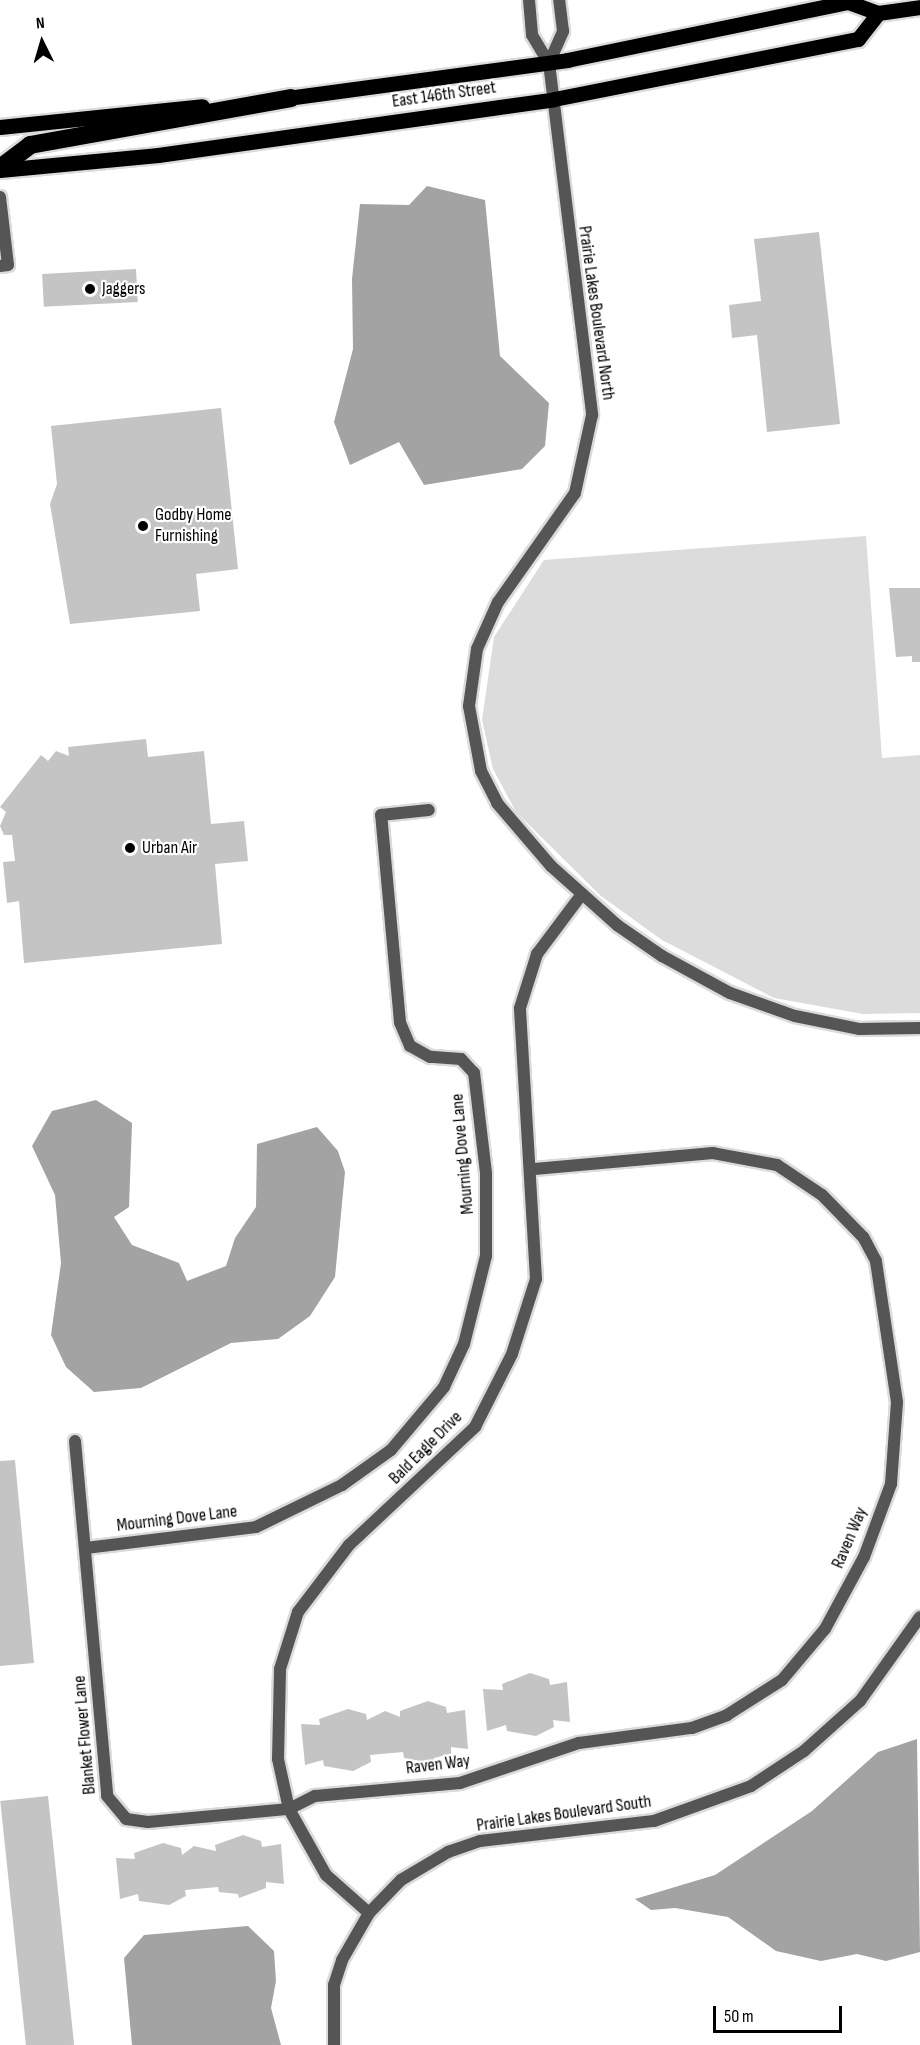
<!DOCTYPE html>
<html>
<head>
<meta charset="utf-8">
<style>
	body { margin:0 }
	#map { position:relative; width:920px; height:2045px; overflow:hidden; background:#fff; font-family:"Sofia Sans Condensed",sans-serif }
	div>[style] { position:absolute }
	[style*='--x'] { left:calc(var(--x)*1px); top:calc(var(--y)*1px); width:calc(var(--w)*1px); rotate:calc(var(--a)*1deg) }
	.green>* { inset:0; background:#dcdcdc }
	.water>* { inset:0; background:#a3a3a3 }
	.building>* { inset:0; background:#c4c4c4; transform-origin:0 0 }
	.roads { filter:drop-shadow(2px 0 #dbdbdb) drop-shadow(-2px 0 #dbdbdb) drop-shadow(0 2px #dbdbdb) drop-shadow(0 -2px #dbdbdb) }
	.street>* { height:12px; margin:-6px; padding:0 6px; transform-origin:6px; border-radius:6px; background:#555 }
	.primary>* { height:15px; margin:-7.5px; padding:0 7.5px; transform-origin:7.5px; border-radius:7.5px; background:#000 }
	.highway>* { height:18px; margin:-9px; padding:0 9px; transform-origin:9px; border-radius:9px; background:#000 }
	.dots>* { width:16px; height:16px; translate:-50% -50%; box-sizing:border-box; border:3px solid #fff; border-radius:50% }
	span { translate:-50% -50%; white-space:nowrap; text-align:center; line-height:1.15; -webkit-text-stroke:4.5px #fff; paint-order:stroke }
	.street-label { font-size:18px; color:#000 }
	.poi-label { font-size:18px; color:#000 }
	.left { translate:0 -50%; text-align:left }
	.north { position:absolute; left:12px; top:12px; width:60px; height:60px; -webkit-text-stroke:4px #fff; paint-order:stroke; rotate:355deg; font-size:16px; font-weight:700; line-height:24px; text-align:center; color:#000 }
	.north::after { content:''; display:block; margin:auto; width:21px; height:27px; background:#000; clip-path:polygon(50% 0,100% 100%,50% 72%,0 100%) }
	.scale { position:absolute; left:713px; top:2006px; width:129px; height:27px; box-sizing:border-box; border:3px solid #000; border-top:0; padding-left:8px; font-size:18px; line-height:21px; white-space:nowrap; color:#000; -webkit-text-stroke:4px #fff; paint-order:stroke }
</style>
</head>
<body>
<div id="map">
	<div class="green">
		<div style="clip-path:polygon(866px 536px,882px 758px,920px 755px,920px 1013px,863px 1014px,774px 998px,662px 940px,601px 896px,516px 812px,493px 769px,482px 720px,494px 637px,544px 560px)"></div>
	</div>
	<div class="water">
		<div style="clip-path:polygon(427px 186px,485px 200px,500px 356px,549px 403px,545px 446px,522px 469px,424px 485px,399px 442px,350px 465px,334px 422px,353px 349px,352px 279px,360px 204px,409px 205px)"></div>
		<div style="clip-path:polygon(96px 1100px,132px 1123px,129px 1207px,114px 1217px,132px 1245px,179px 1263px,187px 1281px,226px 1266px,235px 1238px,256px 1207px,257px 1144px,317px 1127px,338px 1151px,345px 1172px,335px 1277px,310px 1316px,278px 1339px,231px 1343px,141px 1388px,94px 1392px,66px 1367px,51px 1335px,61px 1263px,55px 1195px,32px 1146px,52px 1111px)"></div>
		<div style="clip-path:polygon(917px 1739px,920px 1952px,886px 1961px,857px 1954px,821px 1961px,776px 1951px,728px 1917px,675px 1908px,651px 1910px,635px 1899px,715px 1875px,812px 1811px,878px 1752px)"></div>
		<div style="clip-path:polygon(248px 1926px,274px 1951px,276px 1981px,271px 2008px,281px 2045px,132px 2045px,124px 1958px,144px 1935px)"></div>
	</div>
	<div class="building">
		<div style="clip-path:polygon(819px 232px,840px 424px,767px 432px,757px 335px,732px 338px,729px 305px,761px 301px,754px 239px)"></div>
		<div style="left:136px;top:269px;width:33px;height:94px;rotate:87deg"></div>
		<div style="clip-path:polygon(221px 408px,238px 569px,196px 574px,200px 611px,70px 624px,50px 504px,57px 484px,51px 426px)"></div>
		<div style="clip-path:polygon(889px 588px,920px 588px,920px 662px,912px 662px,912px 656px,896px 657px)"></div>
		<div style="clip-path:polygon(146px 739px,148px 757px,204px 751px,211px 824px,244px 821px,248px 861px,215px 864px,222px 944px,24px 963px,19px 901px,7px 903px,3px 862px,15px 861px,12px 835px,4px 835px,0 826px,6px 812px,0 807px,41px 755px,48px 761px,56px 751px,69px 756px,68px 747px)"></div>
		<div style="clip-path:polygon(15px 1460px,34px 1663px,0 1666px,0 1461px)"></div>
		<div style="clip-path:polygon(530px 1673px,549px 1679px,550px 1685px,567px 1682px,570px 1722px,553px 1720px,554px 1727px,536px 1736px,507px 1731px,506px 1725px,487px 1731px,483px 1689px,503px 1690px,502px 1684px)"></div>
		<div style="clip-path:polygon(428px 1701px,446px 1707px,447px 1713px,465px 1710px,468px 1749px,451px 1747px,451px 1754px,434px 1758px,433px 1763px,404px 1758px,403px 1752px,370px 1755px,371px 1762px,353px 1771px,324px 1766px,323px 1760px,305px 1765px,301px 1724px,320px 1725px,319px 1719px,348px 1709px,366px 1714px,367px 1720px,385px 1711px,400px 1717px,400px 1711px)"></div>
		<div style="left:48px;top:1796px;width:250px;height:48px;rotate:84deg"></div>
		<div style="clip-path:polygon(243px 1835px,261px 1841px,262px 1847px,281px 1844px,284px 1884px,266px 1882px,266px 1888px,239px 1898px,238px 1894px,219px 1892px,218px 1887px,185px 1890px,186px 1896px,169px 1905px,139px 1901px,138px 1894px,120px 1899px,116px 1858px,135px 1859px,134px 1853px,163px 1843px,181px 1848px,182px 1855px,194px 1846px,216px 1851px,215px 1845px)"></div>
	</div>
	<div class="roads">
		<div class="street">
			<div style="--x:529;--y:0;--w:35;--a:85"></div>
			<div style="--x:532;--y:35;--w:33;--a:59"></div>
			<div style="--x:549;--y:63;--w:355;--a:83"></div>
			<div style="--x:592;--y:415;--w:80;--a:102.3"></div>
			<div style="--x:575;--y:493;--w:133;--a:125.2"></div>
			<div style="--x:498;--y:602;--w:51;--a:114.1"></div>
			<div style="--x:477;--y:649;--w:58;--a:98"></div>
			<div style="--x:469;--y:706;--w:66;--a:79.5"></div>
			<div style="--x:481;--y:771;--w:36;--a:63"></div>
			<div style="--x:497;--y:803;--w:83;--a:49.4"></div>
			<div style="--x:551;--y:866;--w:89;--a:41.8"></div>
			<div style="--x:617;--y:925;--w:55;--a:34.6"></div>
			<div style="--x:662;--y:956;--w:77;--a:28.6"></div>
			<div style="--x:730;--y:993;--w:69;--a:19.5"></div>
			<div style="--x:795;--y:1016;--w:65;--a:11.5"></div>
			<div style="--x:859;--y:1029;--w:61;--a:-0.9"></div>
			<div style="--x:549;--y:63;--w:35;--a:-66"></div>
			<div style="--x:563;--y:31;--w:31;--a:-97"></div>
			<div style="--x:0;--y:197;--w:68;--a:83.3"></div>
			<div style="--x:8;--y:265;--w:8;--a:173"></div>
			<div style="--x:75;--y:1441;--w:356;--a:84.8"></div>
			<div style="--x:107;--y:1796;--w:30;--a:50"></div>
			<div style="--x:126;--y:1819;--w:22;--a:8"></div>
			<div style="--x:148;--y:1822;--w:142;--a:-5.3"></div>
			<div style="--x:289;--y:1809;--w:29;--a:-27"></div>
			<div style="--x:315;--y:1796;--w:146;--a:-5.1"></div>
			<div style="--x:460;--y:1783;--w:126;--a:-18.6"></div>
			<div style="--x:579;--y:1743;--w:114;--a:-7.6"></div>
			<div style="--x:692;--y:1728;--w:37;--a:-20"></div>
			<div style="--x:727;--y:1715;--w:65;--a:-32.5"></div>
			<div style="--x:782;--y:1680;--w:67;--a:-49.9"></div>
			<div style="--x:825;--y:1629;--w:82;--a:-61.6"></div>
			<div style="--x:864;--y:1557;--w:78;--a:-69.7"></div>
			<div style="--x:891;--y:1484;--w:82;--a:-85.8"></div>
			<div style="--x:897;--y:1402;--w:143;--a:-98.5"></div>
			<div style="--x:876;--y:1261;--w:27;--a:-118"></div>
			<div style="--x:863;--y:1237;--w:59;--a:-134.3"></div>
			<div style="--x:822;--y:1195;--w:54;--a:-146.3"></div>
			<div style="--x:777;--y:1165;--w:65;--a:-169.4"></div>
			<div style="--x:713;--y:1153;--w:182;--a:174.9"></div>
			<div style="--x:86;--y:1548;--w:171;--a:-7"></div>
			<div style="--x:256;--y:1527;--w:96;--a:-26"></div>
			<div style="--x:342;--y:1485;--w:60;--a:-35.5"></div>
			<div style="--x:391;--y:1450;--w:82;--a:-49.9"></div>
			<div style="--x:444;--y:1387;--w:47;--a:-65.1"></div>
			<div style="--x:464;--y:1344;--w:91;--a:-76"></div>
			<div style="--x:486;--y:1256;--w:83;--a:-90"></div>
			<div style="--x:486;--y:1173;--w:101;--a:-96.8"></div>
			<div style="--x:474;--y:1073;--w:19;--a:-133"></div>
			<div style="--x:461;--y:1059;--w:31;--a:-176"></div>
			<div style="--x:430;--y:1057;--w:23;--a:-151"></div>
			<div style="--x:410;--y:1046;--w:26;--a:-113"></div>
			<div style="--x:400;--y:1022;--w:208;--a:-95.2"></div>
			<div style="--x:381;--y:815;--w:48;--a:-5.9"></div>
			<div style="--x:369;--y:1913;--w:57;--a:-138.5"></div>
			<div style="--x:326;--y:1875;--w:76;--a:-119.3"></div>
			<div style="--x:289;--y:1809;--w:51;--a:-102.4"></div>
			<div style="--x:278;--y:1759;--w:90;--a:-88.7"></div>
			<div style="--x:280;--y:1669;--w:60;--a:-72.5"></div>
			<div style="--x:298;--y:1612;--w:84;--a:-52.7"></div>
			<div style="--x:349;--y:1545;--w:173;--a:-43.1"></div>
			<div style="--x:475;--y:1427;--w:82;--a:-63.1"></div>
			<div style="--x:512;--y:1354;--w:79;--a:-72.3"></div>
			<div style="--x:536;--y:1279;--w:271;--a:-93.4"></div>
			<div style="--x:520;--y:1008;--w:57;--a:-72.5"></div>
			<div style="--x:537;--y:954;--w:75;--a:-53.1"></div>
			<div style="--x:334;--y:2045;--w:60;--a:-90"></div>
			<div style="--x:334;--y:1985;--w:26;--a:-72"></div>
			<div style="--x:342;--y:1960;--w:54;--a:-60.1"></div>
			<div style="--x:369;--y:1913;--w:46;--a:-45.9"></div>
			<div style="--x:401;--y:1880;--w:55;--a:-30.8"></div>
			<div style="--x:448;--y:1852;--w:34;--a:-19"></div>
			<div style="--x:480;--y:1841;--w:175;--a:-6.6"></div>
			<div style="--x:654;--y:1821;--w:103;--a:-19.8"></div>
			<div style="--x:751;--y:1786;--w:64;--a:-33.4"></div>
			<div style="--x:804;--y:1751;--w:75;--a:-41.8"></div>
			<div style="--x:860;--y:1701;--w:103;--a:-54.5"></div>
		</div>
		<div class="primary">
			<div style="--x:280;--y:99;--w:290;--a:-7.7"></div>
			<div style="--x:567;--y:60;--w:287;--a:-11.7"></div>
			<div style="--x:848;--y:2;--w:32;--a:20"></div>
			<div style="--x:878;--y:13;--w:42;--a:-8.1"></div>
			<div style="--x:0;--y:127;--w:203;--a:-5.9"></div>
			<div style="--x:0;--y:170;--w:159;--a:-5.4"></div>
			<div style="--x:158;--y:155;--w:400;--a:-8"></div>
			<div style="--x:554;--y:99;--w:310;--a:-11.2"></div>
			<div style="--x:858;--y:39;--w:33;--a:-52"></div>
		</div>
		<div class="highway">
			<div style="--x:0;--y:168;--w:38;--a:-37"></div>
			<div style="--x:30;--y:145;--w:265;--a:-10.2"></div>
		</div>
	</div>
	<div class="dots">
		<div style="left:90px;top:289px;background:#000"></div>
		<div style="left:143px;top:526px;background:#000"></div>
		<div style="left:130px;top:848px;background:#000"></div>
	</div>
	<div class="street-label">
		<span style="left:444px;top:95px;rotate:-8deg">East 146th Street</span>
		<span style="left:596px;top:313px;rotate:82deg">Prairie Lakes Boulevard North</span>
		<span style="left:463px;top:1154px;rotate:-95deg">Mourning Dove Lane</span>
		<span style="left:426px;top:1448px;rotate:-45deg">Bald Eagle Drive</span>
		<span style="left:177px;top:1519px;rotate:-7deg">Mourning Dove Lane</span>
		<span style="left:850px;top:1538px;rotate:-67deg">Raven Way</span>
		<span style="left:85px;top:1735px;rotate:-95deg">Blanket Flower Lane</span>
		<span style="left:438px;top:1765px;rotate:-7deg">Raven Way</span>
		<span style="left:564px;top:1814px;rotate:-8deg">Prairie Lakes Boulevard South</span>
	</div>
	<div class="poi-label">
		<span class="left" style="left:102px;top:289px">Jaggers</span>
		<span class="left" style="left:155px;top:526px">Godby Home<br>Furnishing</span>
		<span class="left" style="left:142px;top:848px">Urban Air</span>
	</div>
	<div class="north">N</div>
	<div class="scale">50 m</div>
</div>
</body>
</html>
